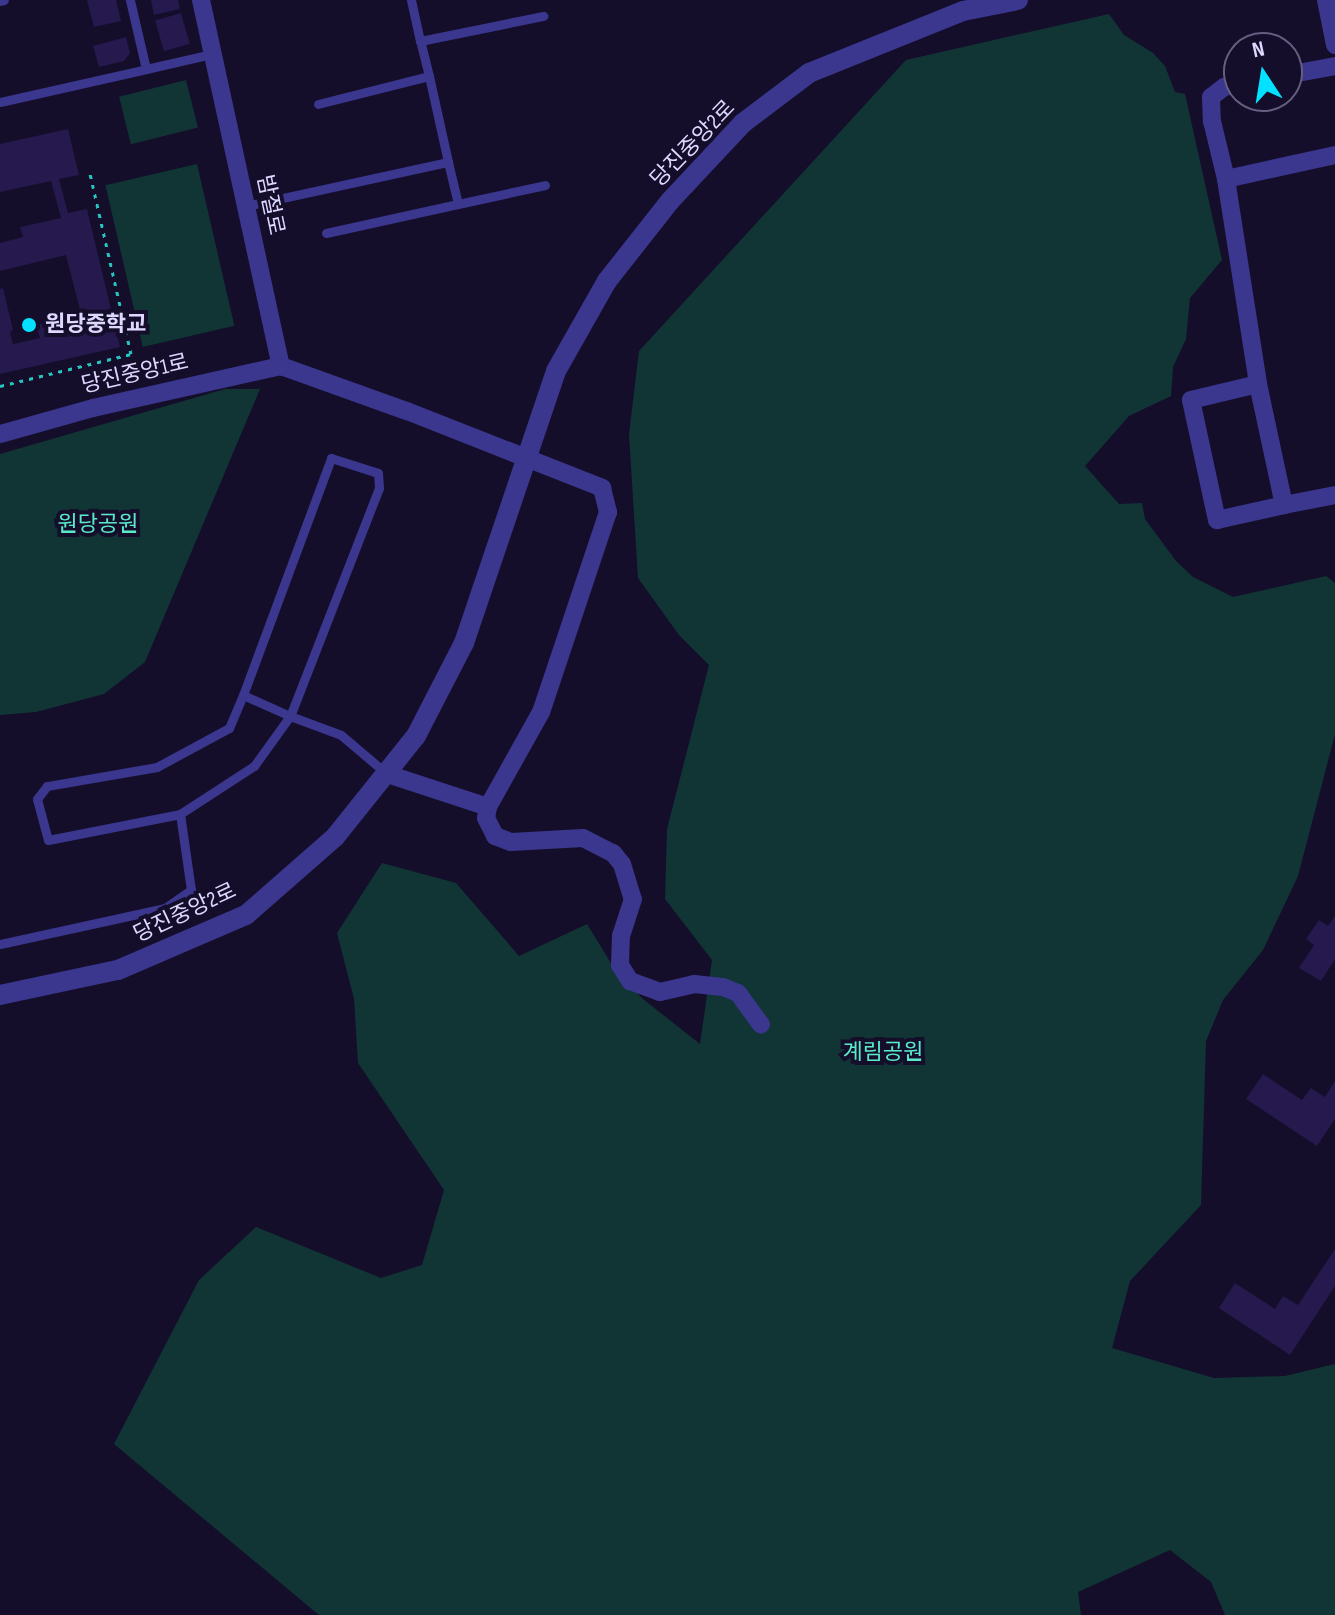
<!DOCTYPE html>
<html>
<head>
<meta charset="utf-8">
<style>
	body { margin:0 }
	#map { position:relative; width:1335px; height:1615px; overflow:hidden; background:#140e2b; font-family:"Sofia Sans Condensed","Noto Sans KR",sans-serif }
	div>[style] { position:absolute }
	[style*='--x'] { left:calc(var(--x)*1px); top:calc(var(--y)*1px); width:calc(var(--w)*1px); rotate:calc(var(--a)*1deg) }
	.green>* { inset:0; background:#113535; transform-origin:0 0 }
	.building>* { inset:0; background:#25194d; transform-origin:0 0 }
	.path>* { height:3px; margin-top:-1.5px; transform-origin:0; background:repeating-linear-gradient(90deg,#25c6c0 0 4px,transparent 0 10px) }
	.service>* { height:9px; margin:-4.5px; padding:0 4.5px; transform-origin:4.5px; border-radius:4.5px; background:#3b368e }
	.minor>* { height:18px; margin:-9px; padding:0 9px; transform-origin:9px; border-radius:9px; background:#3b368e }
	.tertiary>* { height:20px; margin:-10px; padding:0 10px; transform-origin:10px; border-radius:10px; background:#3b368e }
	.dots>* { width:22px; height:22px; translate:-50% -50%; box-sizing:border-box; border:4px solid #140e2b; border-radius:50% }
	span { translate:-50% -50%; white-space:nowrap; text-align:center; line-height:1.15; -webkit-text-stroke:8px #140e2b; paint-order:stroke }
	.street-label { font-size:22px; color:#ded8ff }
	.poi-label { font-size:22px; color:#ded8ff; font-weight:700 }
	.left { translate:0 -50%; text-align:left }
	.park-label { font-size:22px; color:#59eac9 }
	.north { position:absolute; left:1223px; top:32px; width:80px; height:80px; box-sizing:border-box; background:#140e2b; border:2px solid #655f80; border-radius:50%; rotate:348deg; font-size:22px; font-weight:700; line-height:32px; text-align:center; color:#ded8ff }
	.north::after { content:''; display:block; margin:auto; width:28px; height:36px; background:#04e0ff; clip-path:polygon(50% 0,100% 100%,50% 72%,0 100%) }
</style>
</head>
<body>
<div id="map">
	<div class="green">
		<div style="clip-path:polygon(1109px 14px,1124px 35px,1153px 53px,1165px 66px,1175px 92px,1185px 94px,1222px 260px,1190px 298px,1186px 339px,1173px 367px,1171px 396px,1129px 416px,1085px 466px,1119px 504px,1142px 503px,1145px 519px,1176px 561px,1193px 577px,1233px 597px,1326px 576px,1335px 583px,1335px 734px,1298px 876px,1263px 950px,1223px 1000px,1206px 1041px,1201px 1205px,1130px 1281px,1112px 1348px,1214px 1378px,1285px 1376px,1335px 1364px,1335px 1615px,1225px 1615px,1211px 1582px,1170px 1550px,1078px 1592px,1081px 1615px,319px 1615px,114px 1444px,199px 1280px,256px 1227px,381px 1278px,422px 1265px,444px 1190px,358px 1063px,354px 999px,337px 933px,382px 863px,456px 883px,519px 956px,587px 924px,617px 973px,643px 999px,700px 1044px,712px 960px,665px 899px,667px 829px,709px 665px,679px 635px,638px 578px,629px 434px,639px 351px,906px 60px)"></div>
		<div style="left:186px;top:80px;width:49px;height:69px;rotate:76deg"></div>
		<div style="left:197px;top:164px;width:166px;height:94px;rotate:77deg"></div>
		<div style="clip-path:polygon(225px 389px,260px 389px,145px 662px,104px 694px,36px 712px,0 715px,0 454px)"></div>
	</div>
	<div class="building">
		<div style="clip-path:polygon(87px 0,116px 0,121px 21px,94px 27px)"></div>
		<div style="clip-path:polygon(151px 0,178px 0,180px 9px,154px 15px)"></div>
		<div style="left:181px;top:13px;width:32px;height:27px;rotate:74deg"></div>
		<div style="clip-path:polygon(126px 37px,130px 53px,124px 61px,99px 67px,93px 46px)"></div>
		<div style="clip-path:polygon(68px 129px,79px 175px,59px 179px,68px 213px,87px 209px,120px 347px,0 374px,0 289px,3px 288px,13px 330px,10px 332px,13px 344px,40px 338px,36px 325px,58px 320px,61px 324px,78px 320px,81px 314px,66px 255px,0 271px,0 243px,23px 237px,20px 227px,61px 218px,51px 181px,0 192px,0 144px)"></div>
		<div style="clip-path:polygon(1335px 916px,1335px 959px,1321px 981px,1299px 968px,1314px 945px,1306px 939px,1319px 920px,1328px 926px)"></div>
		<div style="clip-path:polygon(1263px 1074px,1302px 1100px,1311px 1088px,1325px 1097px,1335px 1081px,1335px 1119px,1317px 1146px,1246px 1099px)"></div>
		<div style="clip-path:polygon(1335px 1249px,1335px 1286px,1290px 1355px,1219px 1308px,1235px 1283px,1275px 1309px,1283px 1296px,1298px 1305px)"></div>
	</div>
	<div class="path">
		<div style="--x:0;--y:386;--w:135;--a:-13.7"></div>
		<div style="--x:131;--y:354;--w:186;--a:-102.8"></div>
	</div>
	<div class="service">
		<div style="--x:411;--y:0;--w:42;--a:77.6"></div>
		<div style="--x:0;--y:1;--w:4;--a:-14"></div>
		<div style="--x:146;--y:69;--w:68;--a:-12.8"></div>
		<div style="--x:429;--y:76;--w:36;--a:-104"></div>
		<div style="--x:420;--y:41;--w:126;--a:-11.5"></div>
		<div style="--x:0;--y:102;--w:150;--a:-12.7"></div>
		<div style="--x:146;--y:69;--w:71;--a:-103.1"></div>
		<div style="--x:318;--y:104;--w:114;--a:-14.2"></div>
		<div style="--x:429;--y:76;--w:88;--a:77.5"></div>
		<div style="--x:246;--y:206;--w:207;--a:-12.3"></div>
		<div style="--x:448;--y:162;--w:43;--a:76.6"></div>
		<div style="--x:458;--y:204;--w:89;--a:-12.3"></div>
		<div style="--x:326;--y:233;--w:135;--a:-12.4"></div>
		<div style="--x:243;--y:695;--w:36;--a:113"></div>
		<div style="--x:229;--y:728;--w:82;--a:151.6"></div>
		<div style="--x:157;--y:767;--w:112;--a:170.2"></div>
		<div style="--x:47;--y:786;--w:16;--a:128"></div>
		<div style="--x:37;--y:799;--w:42;--a:75"></div>
		<div style="--x:48;--y:840;--w:135;--a:-11.1"></div>
		<div style="--x:180;--y:814;--w:88;--a:-33"></div>
		<div style="--x:254;--y:766;--w:62;--a:-54.2"></div>
		<div style="--x:290;--y:716;--w:51;--a:-155.9"></div>
		<div style="--x:243;--y:695;--w:253;--a:-69.6"></div>
		<div style="--x:331;--y:458;--w:49;--a:17.7"></div>
		<div style="--x:378;--y:473;--w:15;--a:86"></div>
		<div style="--x:379;--y:488;--w:245;--a:111.3"></div>
		<div style="--x:290;--y:716;--w:54;--a:20.4"></div>
		<div style="--x:341;--y:735;--w:60;--a:40.3"></div>
		<div style="--x:0;--y:944;--w:169;--a:-12.3"></div>
		<div style="--x:165;--y:908;--w:32;--a:-35"></div>
		<div style="--x:191;--y:890;--w:77;--a:-98.2"></div>
	</div>
	<div class="minor">
		<div style="--x:201;--y:0;--w:375;--a:77.7"></div>
		<div style="--x:1326;--y:0;--w:46;--a:78.7"></div>
		<div style="--x:1287;--y:75;--w:49;--a:-10.6"></div>
		<div style="--x:1239;--y:84;--w:15;--a:169"></div>
		<div style="--x:1224;--y:87;--w:16;--a:142"></div>
		<div style="--x:1211;--y:97;--w:24;--a:88"></div>
		<div style="--x:1212;--y:121;--w:60;--a:76.4"></div>
		<div style="--x:1226;--y:179;--w:207;--a:81.1"></div>
		<div style="--x:1258;--y:384;--w:124;--a:77.9"></div>
		<div style="--x:1284;--y:505;--w:52;--a:-11.1"></div>
		<div style="--x:1226;--y:179;--w:112;--a:-12.4"></div>
		<div style="--x:281;--y:366;--w:134;--a:19.7"></div>
		<div style="--x:407;--y:411;--w:210;--a:21.5"></div>
		<div style="--x:602;--y:488;--w:25;--a:76"></div>
		<div style="--x:608;--y:512;--w:211;--a:108.5"></div>
		<div style="--x:541;--y:712;--w:109;--a:119.2"></div>
		<div style="--x:488;--y:807;--w:106;--a:-161.9"></div>
		<div style="--x:1258;--y:384;--w:69;--a:166.6"></div>
		<div style="--x:1191;--y:400;--w:123;--a:77.8"></div>
		<div style="--x:1217;--y:520;--w:69;--a:-12.6"></div>
		<div style="--x:0;--y:434;--w:97;--a:-15.6"></div>
		<div style="--x:93;--y:408;--w:193;--a:-12.6"></div>
		<div style="--x:488;--y:807;--w:11;--a:100"></div>
		<div style="--x:486;--y:818;--w:20;--a:63"></div>
		<div style="--x:495;--y:836;--w:17;--a:21"></div>
		<div style="--x:511;--y:842;--w:72;--a:-3.2"></div>
		<div style="--x:583;--y:838;--w:34;--a:27"></div>
		<div style="--x:613;--y:853;--w:14;--a:51"></div>
		<div style="--x:622;--y:864;--w:37;--a:73"></div>
		<div style="--x:633;--y:899;--w:38;--a:108"></div>
		<div style="--x:621;--y:935;--w:30;--a:92"></div>
		<div style="--x:620;--y:965;--w:19;--a:58"></div>
		<div style="--x:630;--y:981;--w:32;--a:20"></div>
		<div style="--x:660;--y:992;--w:35;--a:-13"></div>
		<div style="--x:694;--y:984;--w:29;--a:6"></div>
		<div style="--x:723;--y:987;--w:16;--a:22"></div>
		<div style="--x:738;--y:993;--w:39;--a:54"></div>
	</div>
	<div class="tertiary">
		<div style="--x:0;--y:995;--w:121;--a:-12"></div>
		<div style="--x:118;--y:970;--w:139;--a:-23.3"></div>
		<div style="--x:246;--y:915;--w:118;--a:-41.2"></div>
		<div style="--x:335;--y:837;--w:129;--a:-51.3"></div>
		<div style="--x:416;--y:736;--w:105;--a:-62.7"></div>
		<div style="--x:464;--y:643;--w:287;--a:-71.3"></div>
		<div style="--x:556;--y:371;--w:103;--a:-60.5"></div>
		<div style="--x:607;--y:281;--w:102;--a:-51.8"></div>
		<div style="--x:670;--y:201;--w:107;--a:-46.9"></div>
		<div style="--x:743;--y:123;--w:83;--a:-37.1"></div>
		<div style="--x:809;--y:73;--w:166;--a:-21.9"></div>
		<div style="--x:963;--y:11;--w:56;--a:-11.3"></div>
	</div>
	<div class="dots">
		<div style="left:29px;top:325px;background:#04e0ff"></div>
	</div>
	<div class="street-label">
		<span style="left:693px;top:144px;rotate:-46deg">당진중앙2로</span>
		<span style="left:270px;top:205px;rotate:78deg">밤절로</span>
		<span style="left:135px;top:374px;rotate:-13deg">당진중앙1로</span>
		<span style="left:185px;top:913px;rotate:-25deg">당진중앙2로</span>
	</div>
	<div class="poi-label">
		<span class="left" style="left:45px;top:325px">원당중학교</span>
	</div>
	<div class="park-label">
		<span style="left:98px;top:525px">원당공원</span>
		<span style="left:883px;top:1053px">계림공원</span>
	</div>
	<div class="north">N</div>
</div>
</body>
</html>
